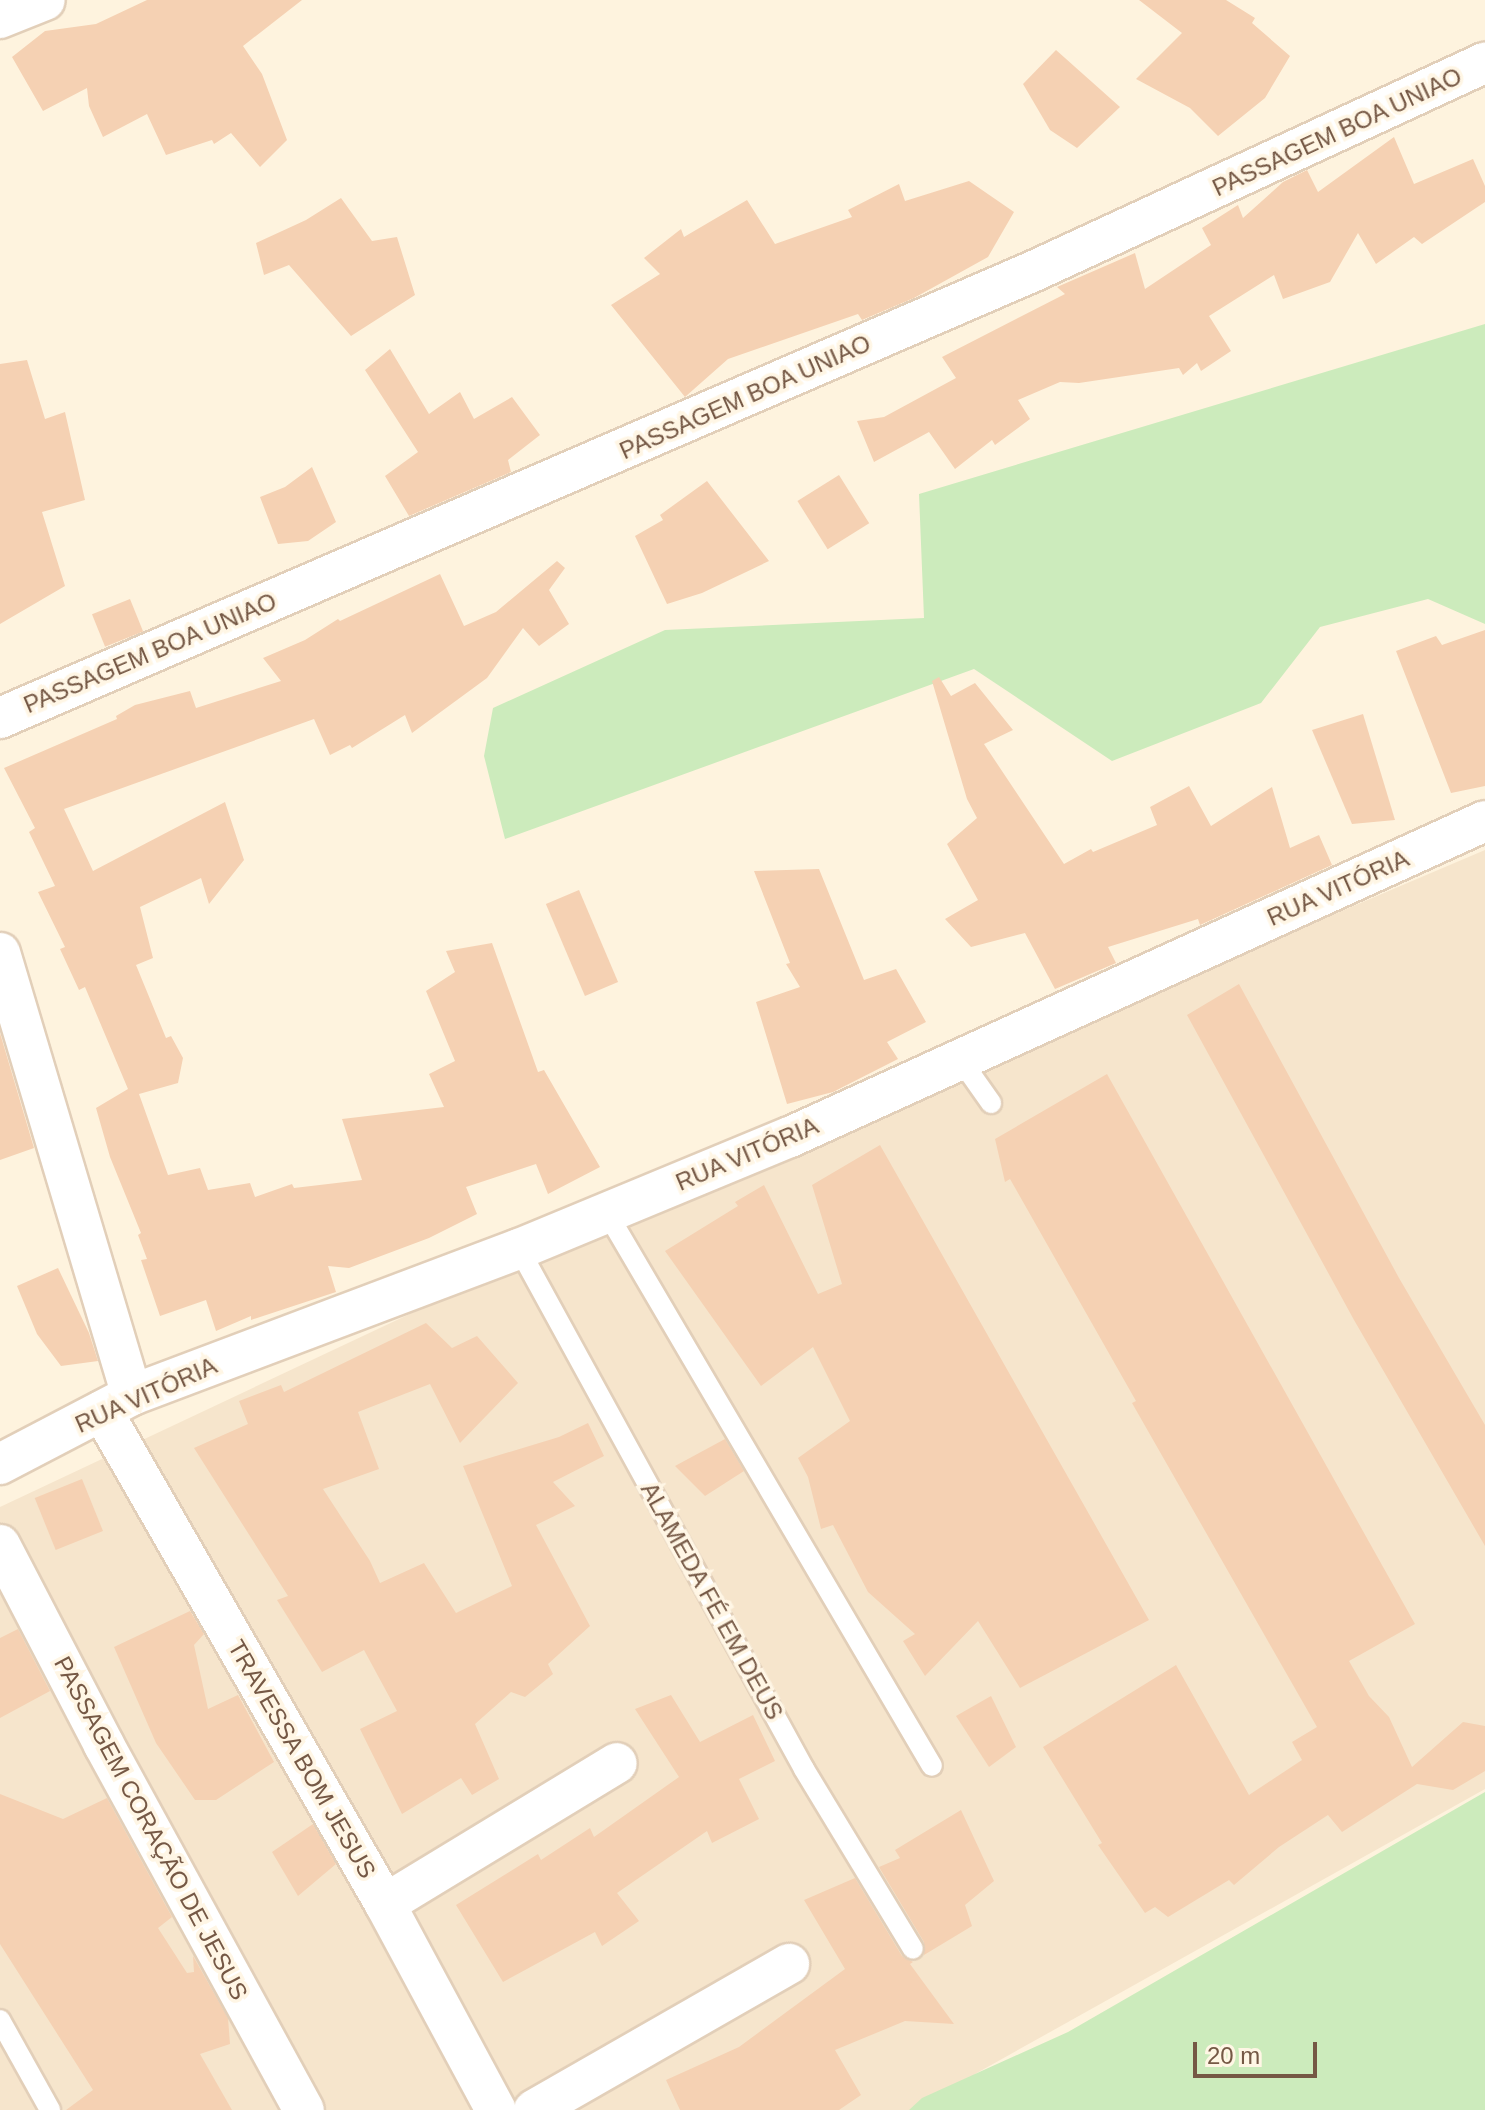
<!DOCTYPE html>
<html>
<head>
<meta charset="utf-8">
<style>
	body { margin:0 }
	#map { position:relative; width:1485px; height:2110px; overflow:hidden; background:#fef3de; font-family:Helvetica,sans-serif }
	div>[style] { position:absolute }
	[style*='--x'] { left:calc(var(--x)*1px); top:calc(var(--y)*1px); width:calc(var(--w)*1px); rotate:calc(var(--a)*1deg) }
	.residential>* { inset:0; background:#f6e5cc }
	.green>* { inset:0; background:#ccebbc }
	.building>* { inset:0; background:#f5d1b3; transform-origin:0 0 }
	.roads { filter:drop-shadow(2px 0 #e2cfb9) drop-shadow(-2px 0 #e2cfb9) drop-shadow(0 2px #e2cfb9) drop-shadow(0 -2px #e2cfb9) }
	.service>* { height:20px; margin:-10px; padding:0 10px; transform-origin:10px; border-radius:10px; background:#fff }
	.minor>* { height:40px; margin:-20px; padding:0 20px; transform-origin:20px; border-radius:20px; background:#fff }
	span { translate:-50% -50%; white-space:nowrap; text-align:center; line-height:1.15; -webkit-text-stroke:7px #fff6e5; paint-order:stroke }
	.street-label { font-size:24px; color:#755845 }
	.scale { position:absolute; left:1193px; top:2042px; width:124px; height:36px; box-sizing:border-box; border:4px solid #755845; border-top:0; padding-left:10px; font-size:24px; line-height:28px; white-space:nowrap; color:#755845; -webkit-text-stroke:6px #fff6e5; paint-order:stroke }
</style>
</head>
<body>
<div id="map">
	<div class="residential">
		<div style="clip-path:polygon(1485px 850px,1485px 1789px,975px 2074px,932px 2110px,0 2110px,0 1507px,552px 1247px)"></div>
	</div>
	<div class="green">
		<div style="clip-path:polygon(1485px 324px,1485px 624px,1428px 599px,1320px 627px,1261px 703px,1112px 761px,974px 669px,505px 839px,484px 756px,493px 708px,665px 630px,924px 618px,919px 494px)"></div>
		<div style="clip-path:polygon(1485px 1792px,1485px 2110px,909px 2110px,922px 2098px,1068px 2032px)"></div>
	</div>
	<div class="building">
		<div style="clip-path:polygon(147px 0,302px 0,243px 46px,262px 74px,287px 140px,260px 167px,231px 133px,214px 144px,212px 140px,166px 155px,147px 114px,103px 137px,89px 106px,87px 88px,43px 111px,12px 57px,45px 31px,96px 24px)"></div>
		<div style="clip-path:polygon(1139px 0,1226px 0,1255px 18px,1252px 23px,1290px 56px,1265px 98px,1218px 136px,1190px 108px,1136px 79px,1182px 33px)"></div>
		<div style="clip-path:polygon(1056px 50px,1120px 107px,1077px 148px,1050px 130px,1023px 84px)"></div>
		<div style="clip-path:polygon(1394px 137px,1414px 184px,1473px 159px,1485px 186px,1485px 202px,1422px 244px,1414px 237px,1376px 264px,1358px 233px,1330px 282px,1283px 299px,1274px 275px,1209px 316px,1231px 351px,1201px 371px,1197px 363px,1183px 375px,1179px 368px,1079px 383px,1060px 382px,1018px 400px,1030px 419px,995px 445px,992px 440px,955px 469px,929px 432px,874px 462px,857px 421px,884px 417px,956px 378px,942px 357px,1065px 294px,1057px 287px,1135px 253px,1145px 289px,1211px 245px,1202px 228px,1238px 205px,1243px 218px,1283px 182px,1307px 170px,1318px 192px)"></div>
		<div style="clip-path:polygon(969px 181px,1014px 212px,988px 257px,914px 298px,862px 320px,858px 314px,728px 359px,685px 397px,611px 305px,660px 274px,644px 258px,681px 229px,684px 237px,747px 200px,775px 244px,852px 217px,848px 210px,899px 184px,905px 201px)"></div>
		<div style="clip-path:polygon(341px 198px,372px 241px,397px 237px,415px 295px,351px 336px,289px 265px,264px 275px,256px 243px,306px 220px)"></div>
		<div style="clip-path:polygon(390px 349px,429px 414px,460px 392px,474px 419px,512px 397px,540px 435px,508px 460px,511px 472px,409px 516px,385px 476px,418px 452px,365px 370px)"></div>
		<div style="clip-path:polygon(27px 360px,45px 419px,65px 412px,85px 500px,42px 512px,65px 586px,0 624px,0 364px)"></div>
		<div style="clip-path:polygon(312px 467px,336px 522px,308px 541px,278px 544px,260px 497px,285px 487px)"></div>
		<div style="left:839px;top:475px;width:57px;height:49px;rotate:58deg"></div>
		<div style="clip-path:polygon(707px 481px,769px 561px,702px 593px,667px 604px,635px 536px,663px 520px,660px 515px)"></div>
		<div style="clip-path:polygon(557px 561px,565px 568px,549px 590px,569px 624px,539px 646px,523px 628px,487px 678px,412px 733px,405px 715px,352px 748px,350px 745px,330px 755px,314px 719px,64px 809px,93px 871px,225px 802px,244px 860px,209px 904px,201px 878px,140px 907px,153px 958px,136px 965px,166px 1038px,171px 1036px,183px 1058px,178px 1083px,139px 1094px,168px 1175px,200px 1168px,208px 1190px,250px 1183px,255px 1197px,292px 1184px,294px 1188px,362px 1180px,342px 1119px,444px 1107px,429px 1074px,455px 1061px,426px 991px,455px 972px,446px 951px,492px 943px,538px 1072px,544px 1070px,600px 1167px,548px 1194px,536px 1164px,466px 1187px,477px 1214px,429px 1238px,349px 1268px,328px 1266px,336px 1292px,251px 1320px,251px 1316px,216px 1331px,206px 1300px,160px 1316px,141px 1260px,147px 1259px,138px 1235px,141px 1233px,110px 1157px,96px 1108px,128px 1089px,85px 987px,79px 990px,60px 949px,65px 947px,38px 892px,55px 886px,29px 832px,35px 828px,4px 768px,117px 719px,116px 716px,135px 705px,190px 691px,196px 708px,281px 681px,263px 658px,305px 640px,338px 619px,340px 621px,440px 574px,464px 626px,496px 612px)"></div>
		<div style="left:130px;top:599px;width:35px;height:41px;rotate:68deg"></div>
		<div style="clip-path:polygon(1485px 630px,1485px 786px,1451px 793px,1396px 651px,1436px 636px,1442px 645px)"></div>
		<div style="clip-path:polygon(939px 677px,951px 696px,975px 683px,1013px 730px,984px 744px,1064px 864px,1091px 849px,1093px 852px,1157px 825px,1150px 807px,1189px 786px,1211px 826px,1272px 787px,1290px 848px,1319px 835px,1332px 865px,1200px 925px,1198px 919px,1108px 947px,1116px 963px,1055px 989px,1025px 933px,971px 947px,945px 919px,978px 900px,947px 844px,977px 818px,967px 799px,932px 681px)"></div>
		<div style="clip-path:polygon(1363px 714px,1395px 820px,1352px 824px,1312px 730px)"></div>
		<div style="clip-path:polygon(819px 869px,864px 980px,896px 969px,926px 1022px,887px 1042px,898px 1059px,833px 1092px,787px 1104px,756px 1002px,800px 987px,786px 964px,790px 963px,754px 871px)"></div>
		<div style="left:579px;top:890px;width:100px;height:36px;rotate:67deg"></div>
		<div style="clip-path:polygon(1239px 984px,1399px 1278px,1485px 1425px,1485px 1546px,1354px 1320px,1187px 1015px)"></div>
		<div style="clip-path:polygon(0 1033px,34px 1148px,0 1160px)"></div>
		<div style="clip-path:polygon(1107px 1074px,1415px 1624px,1349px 1661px,1369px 1696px,1389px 1717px,1412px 1767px,1463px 1722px,1485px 1726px,1485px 1771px,1453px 1790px,1417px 1784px,1342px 1832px,1328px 1815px,1279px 1847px,1234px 1885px,1229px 1880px,1168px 1917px,1155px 1907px,1145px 1913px,1098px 1845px,1102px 1843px,1043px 1747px,1176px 1665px,1249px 1795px,1302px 1760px,1292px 1742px,1317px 1727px,1132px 1403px,1136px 1401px,1010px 1179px,1005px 1182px,995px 1139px)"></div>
		<div style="clip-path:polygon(880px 1145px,1149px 1620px,1020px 1688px,978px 1621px,925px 1676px,903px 1641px,915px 1634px,868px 1592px,833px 1525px,821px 1529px,808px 1477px,798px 1458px,850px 1421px,813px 1347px,761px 1386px,665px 1251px,738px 1206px,735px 1202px,764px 1185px,818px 1294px,842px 1284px,812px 1185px)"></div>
		<div style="clip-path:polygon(58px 1268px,89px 1333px,98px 1361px,61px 1366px,37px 1334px,17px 1286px)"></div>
		<div style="clip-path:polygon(426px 1323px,452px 1348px,477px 1336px,518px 1383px,460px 1443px,430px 1384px,358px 1412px,379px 1469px,323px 1489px,370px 1561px,380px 1583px,424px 1563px,456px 1613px,512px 1586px,463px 1466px,559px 1437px,588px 1423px,604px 1456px,553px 1482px,575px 1506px,536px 1525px,590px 1626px,548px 1664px,553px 1674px,525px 1697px,511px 1692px,475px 1724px,499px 1779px,472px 1795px,461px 1778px,402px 1814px,360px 1729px,397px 1711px,364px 1650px,322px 1672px,277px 1600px,288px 1596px,194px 1448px,248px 1424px,239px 1401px,281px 1385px,284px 1392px)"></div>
		<div style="clip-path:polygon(725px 1439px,744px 1471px,705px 1496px,675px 1466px)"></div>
		<div style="left:82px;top:1479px;width:56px;height:51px;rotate:68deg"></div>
		<div style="clip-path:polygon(190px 1611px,204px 1634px,194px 1645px,208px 1709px,238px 1695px,274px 1762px,216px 1800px,195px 1800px,156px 1743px,114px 1647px)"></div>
		<div style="clip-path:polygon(18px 1629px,50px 1691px,0 1718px,0 1638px)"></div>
		<div style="clip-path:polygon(671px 1695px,700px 1742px,753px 1715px,775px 1761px,739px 1779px,759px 1819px,712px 1843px,707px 1831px,617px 1893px,639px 1921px,602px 1946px,595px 1932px,503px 1982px,456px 1905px,538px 1854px,541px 1860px,590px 1828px,594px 1837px,679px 1777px,635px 1709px)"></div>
		<div style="clip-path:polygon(991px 1696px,1016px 1747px,989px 1767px,956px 1716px)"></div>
		<div style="clip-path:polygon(0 1794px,63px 1819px,107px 1798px,172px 1917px,158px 1928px,187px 1973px,194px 1972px,193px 1956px,228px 2018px,230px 2044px,200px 2054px,232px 2110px,66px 2110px,93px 2090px,0 1944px)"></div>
		<div style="clip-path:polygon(961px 1810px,994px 1881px,965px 1905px,972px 1926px,924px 1955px,924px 1942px,879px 1867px,900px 1858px,895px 1850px)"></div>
		<div style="clip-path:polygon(313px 1824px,336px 1864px,298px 1896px,272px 1852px)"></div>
		<div style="clip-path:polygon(855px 1878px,902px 1956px,913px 1962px,910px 1964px,954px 2024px,905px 2021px,835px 2050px,861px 2095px,839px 2110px,680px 2110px,666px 2080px,739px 2047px,845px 1969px,804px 1900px)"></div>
	</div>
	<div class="roads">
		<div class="service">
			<div style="--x:960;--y:1059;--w:54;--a:54.8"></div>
			<div style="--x:607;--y:1213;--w:641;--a:59.56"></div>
			<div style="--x:519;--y:1249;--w:593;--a:61.27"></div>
			<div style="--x:804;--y:1769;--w:210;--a:58.8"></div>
			<div style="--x:0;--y:2020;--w:103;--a:60.9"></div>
		</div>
		<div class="minor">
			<div style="--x:0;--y:18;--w:48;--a:-21.8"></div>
			<div style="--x:0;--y:718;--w:1126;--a:-23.38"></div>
			<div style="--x:1034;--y:271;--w:497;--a:-24.8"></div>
			<div style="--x:0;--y:953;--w:461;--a:73.4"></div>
			<div style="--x:102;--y:1411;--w:568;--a:60.14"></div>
			<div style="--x:385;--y:1904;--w:234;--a:61.7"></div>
			<div style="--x:0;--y:1464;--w:149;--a:-27.6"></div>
			<div style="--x:132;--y:1395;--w:414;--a:-20.7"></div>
			<div style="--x:519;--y:1249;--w:293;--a:-22.5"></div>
			<div style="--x:790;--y:1137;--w:763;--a:-24.45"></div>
			<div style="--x:0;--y:1545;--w:225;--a:62.5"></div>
			<div style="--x:104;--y:1745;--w:416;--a:61.3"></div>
			<div style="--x:385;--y:1904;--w:271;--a:-31.3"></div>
			<div style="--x:534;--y:2110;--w:294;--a:-29.8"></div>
		</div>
	</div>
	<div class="street-label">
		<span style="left:1337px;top:132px;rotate:-25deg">PASSAGEM BOA UNIAO</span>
		<span style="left:745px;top:397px;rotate:-24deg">PASSAGEM BOA UNIAO</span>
		<span style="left:150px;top:653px;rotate:-23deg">PASSAGEM BOA UNIAO</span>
		<span style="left:1338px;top:888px;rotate:-24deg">RUA VITÓRIA</span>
		<span style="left:747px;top:1154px;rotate:-23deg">RUA VITÓRIA</span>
		<span style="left:146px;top:1395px;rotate:-24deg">RUA VITÓRIA</span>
		<span style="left:712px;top:1601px;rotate:61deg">ALAMEDA FÉ EM DEUS</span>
		<span style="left:302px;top:1759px;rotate:60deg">TRAVESSA BOM JESUS</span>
		<span style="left:151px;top:1828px;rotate:62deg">PASSAGEM CORAÇÃO DE JESUS</span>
	</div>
	<div class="scale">20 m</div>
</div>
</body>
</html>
